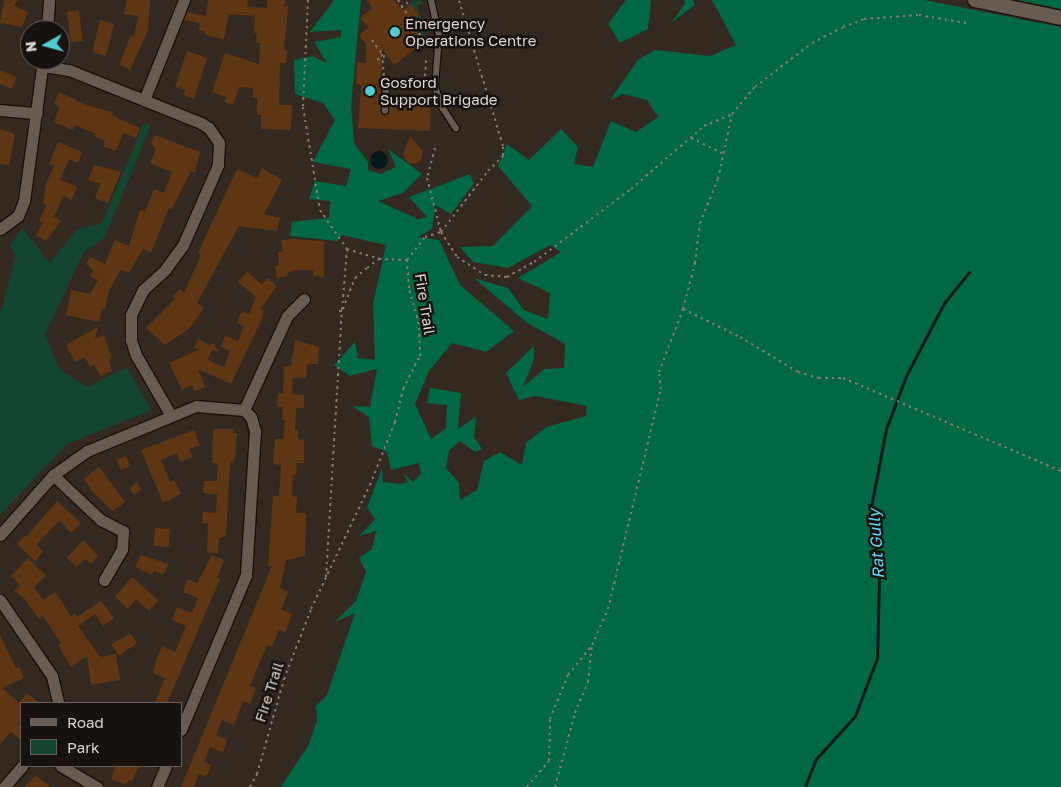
<!DOCTYPE html>
<html>
<head>
<meta charset="utf-8">
<style>
	body { margin:0 }
	#map { position:relative; width:1061px; height:787px; overflow:hidden; background:#342920; font-family:"Golos Text",sans-serif }
	div>[style] { position:absolute }
	[style*='--x'] { left:calc(var(--x)*1px); top:calc(var(--y)*1px); width:calc(var(--w)*1px); rotate:calc(var(--a)*1deg) }
	.green>* { inset:0; background:#134530 }
	.forest>* { inset:0; background:#016846 }
	.water>* { inset:0; background:#06181c }
	.round { border-radius:50% }
	.stream>* { height:3px; margin:-1.5px; padding:0 1.5px; transform-origin:1.5px; border-radius:1.5px; background:#06181c }
	.building>* { inset:0; background:#5f3613; transform-origin:0 0 }
	.path>* { height:2px; margin-top:-1px; transform-origin:0; background:repeating-linear-gradient(90deg,#847a73 0 2.5px,transparent 0 6.5px) }
	.roads { filter:drop-shadow(1px 0 #1b110a) drop-shadow(-1px 0 #1b110a) drop-shadow(0 1px #1b110a) drop-shadow(0 -1px #1b110a) }
	.service>* { height:5.5px; margin:-2.75px; padding:0 2.75px; transform-origin:2.75px; border-radius:2.75px; background:#685b52 }
	.minor>* { height:11px; margin:-5.5px; padding:0 5.5px; transform-origin:5.5px; border-radius:5.5px; background:#685b52 }
	.secondary>* { height:14px; margin:-7px; padding:0 7px; transform-origin:7px; border-radius:7px; background:#685b52 }
	.dots>* { width:14px; height:14px; translate:-50% -50%; box-sizing:border-box; border:2px solid #17120f; border-radius:50% }
	span { translate:-50% -50%; white-space:nowrap; text-align:center; line-height:1.15; -webkit-text-stroke:5px #17120f; paint-order:stroke }
	.poi-label { font-size:15px; color:#ddd6d1 }
	.left { translate:0 -50%; text-align:left }
	.street-label { font-size:15px; color:#ddd6d1 }
	.water-label { font-size:16px; color:#53ddfc; font-style:italic }
	.legend { position:absolute; left:20px; top:702px; width:162px; height:65px; box-sizing:border-box; background:#17120f; border:1px solid #66605d; margin:0; padding:6px 9px; list-style:none; font-size:15px; color:#ddd6d1 }
	.legend li { display:flex; align-items:center; gap:10px; height:25px }
	.legend b { width:25px; border:1px solid #66605d }
	.north { position:absolute; left:20px; top:20px; width:50px; height:50px; box-sizing:border-box; background:#17120f; border:1px solid #66605d; border-radius:50%; rotate:263deg; font-size:14px; font-weight:700; line-height:20px; text-align:center; color:#ddd6d1 }
	.north::after { content:''; display:block; margin:auto; width:18px; height:22px; background:#51ccd2; clip-path:polygon(50% 0,100% 100%,50% 72%,0 100%) }
</style>
</head>
<body>
<div id="map">
	<div class="green">
		<div style="clip-path:polygon(414px 0,424px 2px,417px 5px,424px 28px,432px 26px,433px 32px,424px 32px,422px 36px,419px 33px,421px 30px,413px 20px,419px 14px,411px 4px,405px 7px)"></div>
		<div style="clip-path:polygon(144px 122px,151px 125px,105px 237px,84px 252px,45px 334px,60px 370px,88px 387px,127px 367px,151px 410px,67px 444px,0 515px,0 314px,16px 256px,10px 245px,22px 228px,50px 263px,77px 229px,102px 223px)"></div>
	</div>
	<div class="forest">
		<div style="clip-path:polygon(334px 0,361px 0,351px 106px,354px 143px,368px 162px,368px 170px,381px 174px,396px 167px,388px 149px,422px 174px,403px 193px,378px 201px,418px 219px,427px 217px,409px 197px,470px 174px,474px 183px,451px 214px,435px 205px,432px 229px,418px 237px,439px 240px,460px 285px,514px 331px,486px 352px,452px 343px,429px 371px,415px 404px,431px 439px,446px 428px,447px 405px,427px 403px,430px 388px,461px 393px,458px 429px,476px 417px,474px 437px,482px 449px,475px 452px,460px 441px,449px 451px,446px 468px,459px 483px,460px 500px,477px 490px,484px 461px,500px 452px,522px 465px,526px 443px,546px 427px,586px 416px,587px 406px,535px 396px,519px 400px,506px 373px,534px 346px,534px 359px,523px 387px,544px 369px,564px 368px,565px 344px,526px 322px,474px 278px,508px 288px,524px 310px,548px 319px,550px 293px,518px 278px,561px 252px,550px 245px,508px 268px,473px 262px,460px 247px,493px 246px,532px 206px,498px 166px,507px 144px,529px 160px,561px 129px,578px 147px,574px 164px,593px 167px,611px 121px,636px 132px,658px 117px,647px 100px,623px 94px,610px 100px,638px 60px,655px 50px,710px 56px,736px 45px,712px 0,924px 0,1061px 27px,1061px 787px,281px 787px,309px 744px,317px 720px,316px 706px,327px 695px,355px 613px,335px 622px,356px 601px,366px 572px,359px 558px,372px 549px,376px 531px,359px 536px,375px 519px,367px 507px,382px 468px,383px 482px,400px 484px,408px 482px,403px 473px,413px 482px,421px 473px,419px 463px,391px 470px,387px 452px,372px 446px,369px 417px,352px 406px,370px 407px,377px 369px,350px 376px,334px 365px,355px 342px,358px 358px,375px 360px,373px 304px,386px 245px,342px 235px,337px 241px,290px 236px,292px 222px,329px 218px,330px 201px,309px 199px,315px 181px,346px 186px,351px 169px,313px 162px,335px 120px,323px 103px,295px 94px,294px 60px,312px 56px,327px 63px,314px 42px,341px 37px,341px 30px,310px 32px)"></div>
		<div style="clip-path:polygon(626px 0,651px 0,648px 29px,620px 43px,608px 24px)"></div>
		<div style="clip-path:polygon(684px 0,693px 0,695px 5px,672px 22px,685px 3px)"></div>
		<div style="clip-path:polygon(1017px 0,1061px 0,1061px 9px)"></div>
	</div>
	<div class="water">
		<div class="round" style="left:370px;top:151px;width:18px;height:18px"></div>
	</div>
	<div class="stream">
		<div style="--x:805;--y:787;--w:30;--a:-69"></div>
		<div style="--x:816;--y:759;--w:58;--a:-47.8"></div>
		<div style="--x:855;--y:716;--w:62;--a:-69.2"></div>
		<div style="--x:877;--y:658;--w:77;--a:-88.5"></div>
		<div style="--x:879;--y:581;--w:74;--a:-96.2"></div>
		<div style="--x:871;--y:507;--w:79;--a:-79.1"></div>
		<div style="--x:886;--y:429;--w:57;--a:-69.3"></div>
		<div style="--x:906;--y:376;--w:82;--a:-62.5"></div>
		<div style="--x:944;--y:303;--w:40;--a:-51"></div>
	</div>
	<div class="building">
		<div style="clip-path:polygon(4px 0,17px 0,14px 6px,28px 12px,22px 27px,0 23px)"></div>
		<div style="clip-path:polygon(127px 0,150px 0,148px 30px,130px 70px,119px 65px,131px 35px,134px 37px,138px 16px,124px 14px)"></div>
		<div style="clip-path:polygon(208px 0,248px 0,247px 7px,267px 8px,267px 0,285px 0,284px 6px,288px 6px,284px 50px,287px 50px,286px 63px,280px 63px,279px 105px,292px 105px,291px 130px,261px 129px,261px 115px,257px 115px,257px 98px,253px 98px,253px 88px,239px 87px,233px 105px,224px 102px,226px 97px,212px 92px,225px 53px,259px 64px,260px 43px,256px 43px,257px 33px,254px 33px,255px 16px,229px 14px,224px 39px,205px 35px,205px 32px,199px 30px,200px 23px,184px 20px,187px 12px,206px 16px)"></div>
		<div style="clip-path:polygon(367px 0,394px 0,403px 10px,411px 4px,419px 15px,411px 21px,424px 42px,394px 65px,382px 49px,380px 111px,384px 116px,389px 113px,390px 94px,431px 96px,430px 131px,358px 128px,361px 85px,356px 84px,357px 62px,366px 63px,366px 44px,359px 35px,369px 28px,360px 18px,372px 8px)"></div>
		<div style="left:79px;top:10px;width:31px;height:12px;rotate:83deg"></div>
		<div style="clip-path:polygon(100px 20px,114px 24px,106px 56px,95px 53px,93px 49px)"></div>
		<div style="clip-path:polygon(187px 51px,207px 58px,194px 99px,184px 95px,185px 90px,175px 87px)"></div>
		<div style="clip-path:polygon(0 70px,17px 77px,12px 89px,0 84px)"></div>
		<div style="clip-path:polygon(59px 92px,89px 106px,113px 112px,111px 115px,140px 128px,136px 138px,123px 133px,116px 151px,103px 146px,105px 141px,94px 136px,96px 134px,75px 125px,73px 130px,54px 122px,60px 107px,54px 104px)"></div>
		<div style="clip-path:polygon(0 129px,15px 134px,9px 165px,0 164px)"></div>
		<div style="clip-path:polygon(155px 135px,200px 152px,195px 173px,191px 171px,172px 209px,169px 208px,151px 253px,143px 249px,129px 273px,121px 269px,109px 291px,105px 309px,102px 309px,99px 322px,66px 315px,71px 290px,90px 294px,98px 280px,90px 276px,93px 270px,86px 264px,90px 257px,105px 264px,115px 240px,129px 246px,140px 210px,145px 212px,154px 189px,164px 193px,172px 172px,150px 163px,156px 150px,151px 143px)"></div>
		<div style="clip-path:polygon(410px 136px,423px 151px,421px 160px,415px 164px,408px 163px,403px 154px)"></div>
		<div style="clip-path:polygon(58px 142px,82px 152px,78px 163px,69px 159px,60px 180px,77px 187px,72px 200px,63px 196px,54px 217px,61px 221px,46px 241px,36px 235px,43px 222px,39px 220px,47px 205px,43px 204px,46px 184px,54px 165px,49px 164px)"></div>
		<div style="clip-path:polygon(94px 165px,121px 172px,108px 203px,95px 198px,100px 184px,88px 180px)"></div>
		<div style="clip-path:polygon(262px 168px,282px 180px,264px 214px,280px 218px,277px 231px,239px 226px,197px 303px,204px 308px,190px 328px,165px 345px,146px 328px,176px 298px,173px 297px,179px 289px,184px 293px,201px 255px,198px 253px,237px 169px,257px 178px)"></div>
		<div style="clip-path:polygon(294px 239px,324px 241px,324px 277px,313px 276px,313px 270px,295px 270px,287px 273px,288px 276px,277px 278px,275px 266px,279px 265px,278px 252px,283px 252px,281px 240px)"></div>
		<div style="clip-path:polygon(247px 271px,262px 285px,267px 278px,277px 286px,260px 309px,264px 311px,261px 321px,231px 384px,198px 369px,205px 387px,195px 391px,192px 385px,182px 390px,169px 363px,201px 349px,194px 348px,198px 339px,210px 345px,215px 343px,214px 346px,220px 351px,212px 350px,208px 360px,224px 367px,230px 351px,221px 347px,225px 336px,238px 341px,244px 326px,237px 323px,242px 311px,249px 314px,256px 297px,238px 282px)"></div>
		<div style="clip-path:polygon(98px 327px,95px 339px,104px 335px,112px 358px,109px 360px,112px 371px,101px 376px,94px 365px,90px 367px,85px 357px,75px 362px,66px 345px)"></div>
		<div style="clip-path:polygon(295px 340px,319px 347px,318px 364px,307px 364px,306px 378px,293px 378px,292px 394px,304px 395px,304px 408px,296px 408px,295px 430px,298px 430px,298px 439px,304px 440px,304px 463px,297px 463px,296px 475px,293px 475px,292px 496px,297px 497px,296px 513px,306px 513px,305px 556px,286px 560px,280px 588px,288px 592px,281px 610px,292px 614px,285px 632px,279px 630px,272px 647px,267px 645px,250px 686px,256px 688px,250px 704px,243px 701px,234px 725px,222px 720px,216px 735px,227px 740px,223px 752px,210px 747px,204px 762px,211px 765px,206px 777px,199px 774px,194px 787px,181px 787px,272px 566px,268px 566px,273px 496px,279px 496px,281px 465px,273px 464px,274px 452px,275px 439px,283px 439px,284px 435px,285px 420px,282px 419px,283px 407px,277px 407px,278px 393px,283px 394px,284px 366px,291px 366px)"></div>
		<div style="clip-path:polygon(213px 429px,234px 429px,233px 433px,237px 433px,235px 459px,230px 464px,226px 536px,219px 538px,218px 553px,207px 553px,208px 523px,202px 523px,203px 512px,216px 513px,217px 494px,203px 493px,204px 481px,217px 481px,218px 464px,212px 463px)"></div>
		<div style="clip-path:polygon(194px 430px,200px 445px,189px 449px,193px 457px,180px 462px,177px 453px,161px 460px,170px 482px,174px 480px,181px 494px,163px 503px,141px 450px)"></div>
		<div style="left:126px;top:456px;width:11px;height:10px;rotate:68deg"></div>
		<div style="clip-path:polygon(99px 467px,125px 502px,113px 511px,92px 491px,84px 479px)"></div>
		<div style="clip-path:polygon(137px 482px,141px 490px,133px 495px,130px 488px)"></div>
		<div style="clip-path:polygon(57px 501px,81px 523px,71px 533px,59px 521px,36px 545px,43px 551px,35px 561px,17px 544px,24px 536px,26px 537px)"></div>
		<div style="left:155px;top:528px;width:15px;height:18px;rotate:4deg"></div>
		<div style="clip-path:polygon(83px 540px,98px 556px,91px 564px,85px 559px,77px 567px,67px 558px)"></div>
		<div style="clip-path:polygon(141px 555px,169px 564px,163px 575px,154px 571px,152px 575px,135px 567px)"></div>
		<div style="clip-path:polygon(212px 555px,224px 560px,217px 578px,220px 579px,167px 703px,155px 703px,165px 678px,153px 673px,157px 658px,162px 646px,175px 652px,186px 626px,172px 620px,177px 607px,192px 613px,198px 598px,183px 592px,188px 579px,197px 583px)"></div>
		<div style="clip-path:polygon(28px 558px,46px 576px,34px 587px,43px 600px,55px 592px,71px 616px,75px 613px,77px 617px,101px 601px,106px 607px,114px 618px,103px 626px,95px 614px,78px 626px,100px 657px,116px 654px,120px 680px,91px 685px,87px 656px,71px 667px,58px 645px,61px 643px,43px 616px,39px 619px,24px 598px,14px 591px,20px 585px,11px 576px)"></div>
		<div style="clip-path:polygon(132px 577px,158px 600px,149px 611px,136px 599px,128px 609px,115px 597px)"></div>
		<div style="clip-path:polygon(131px 634px,137px 643px,119px 656px,111px 644px)"></div>
		<div style="clip-path:polygon(0 635px,16px 668px,19px 667px,24px 678px,2px 688px,19px 703px,27px 693px,39px 703px,20px 703px,21px 719px,18px 723px,21px 726px,21px 740px,11px 732px,0 744px)"></div>
		<div style="clip-path:polygon(116px 766px,139px 766px,132px 781px,128px 780px,126px 785px,111px 779px)"></div>
		<div style="clip-path:polygon(36px 775px,50px 787px,25px 787px)"></div>
	</div>
	<div class="path">
		<div style="--x:308;--y:0;--w:107;--a:92.7"></div>
		<div style="--x:303;--y:107;--w:104;--a:80.6"></div>
		<div style="--x:320;--y:210;--w:47;--a:55.3"></div>
		<div style="--x:347;--y:249;--w:62;--a:94.6"></div>
		<div style="--x:398;--y:0;--w:46;--a:57.3"></div>
		<div style="--x:401;--y:8;--w:13;--a:-39"></div>
		<div style="--x:372;--y:40;--w:17;--a:54"></div>
		<div style="--x:382;--y:54;--w:23;--a:85"></div>
		<div style="--x:377;--y:60;--w:11;--a:-27"></div>
		<div style="--x:425;--y:76;--w:16;--a:-86"></div>
		<div style="--x:691;--y:138;--w:37;--a:26"></div>
		<div style="--x:435;--y:148;--w:31;--a:105"></div>
		<div style="--x:427;--y:178;--w:56;--a:75.5"></div>
		<div style="--x:441;--y:232;--w:77;--a:-52.4"></div>
		<div style="--x:488;--y:171;--w:21;--a:-45"></div>
		<div style="--x:503;--y:156;--w:10;--a:-90"></div>
		<div style="--x:503;--y:146;--w:152;--a:-106.8"></div>
		<div style="--x:347;--y:249;--w:34;--a:17"></div>
		<div style="--x:343;--y:309;--w:33;--a:-69"></div>
		<div style="--x:355;--y:278;--w:16;--a:-40"></div>
		<div style="--x:367;--y:268;--w:15;--a:-37"></div>
		<div style="--x:379;--y:259;--w:28;--a:2"></div>
		<div style="--x:683;--y:309;--w:64;--a:26.2"></div>
		<div style="--x:740;--y:337;--w:68;--a:31.1"></div>
		<div style="--x:798;--y:372;--w:22;--a:16"></div>
		<div style="--x:819;--y:378;--w:24;--a:0"></div>
		<div style="--x:843;--y:378;--w:237;--a:23.1"></div>
		<div style="--x:326;--y:577;--w:266;--a:-86.6"></div>
		<div style="--x:342;--y:311;--w:7;--a:180"></div>
		<div style="--x:250;--y:787;--w:15;--a:-62"></div>
		<div style="--x:257;--y:774;--w:99;--a:-74.1"></div>
		<div style="--x:284;--y:679;--w:75;--a:-68.9"></div>
		<div style="--x:311;--y:609;--w:137;--a:-64.6"></div>
		<div style="--x:370;--y:485;--w:68;--a:-68.4"></div>
		<div style="--x:395;--y:422;--w:34;--a:-76"></div>
		<div style="--x:403;--y:389;--w:37;--a:-63"></div>
		<div style="--x:420;--y:356;--w:32;--a:-92"></div>
		<div style="--x:419;--y:324;--w:37;--a:-106"></div>
		<div style="--x:409;--y:288;--w:28;--a:-94"></div>
		<div style="--x:407;--y:260;--w:29;--a:-52"></div>
		<div style="--x:425;--y:237;--w:17;--a:-17"></div>
		<div style="--x:441;--y:232;--w:30;--a:57"></div>
		<div style="--x:457;--y:257;--w:33;--a:33"></div>
		<div style="--x:485;--y:275;--w:22;--a:5"></div>
		<div style="--x:507;--y:277;--w:31;--a:-29"></div>
		<div style="--x:534;--y:262;--w:121;--a:-37"></div>
		<div style="--x:631;--y:189;--w:96;--a:-40.8"></div>
		<div style="--x:704;--y:126;--w:30;--a:-23"></div>
		<div style="--x:527;--y:787;--w:34;--a:-50"></div>
		<div style="--x:549;--y:761;--w:42;--a:-88.6"></div>
		<div style="--x:550;--y:719;--w:48;--a:-67.8"></div>
		<div style="--x:568;--y:675;--w:38;--a:-51"></div>
		<div style="--x:555;--y:787;--w:77;--a:-74.9"></div>
		<div style="--x:575;--y:713;--w:34;--a:-67"></div>
		<div style="--x:588;--y:682;--w:37;--a:-84"></div>
		<div style="--x:592;--y:645;--w:39;--a:-66"></div>
		<div style="--x:608;--y:609;--w:226;--a:-76.5"></div>
		<div style="--x:661;--y:389;--w:17;--a:-97"></div>
		<div style="--x:659;--y:372;--w:67;--a:-69.1"></div>
		<div style="--x:683;--y:309;--w:48;--a:-75.4"></div>
		<div style="--x:695;--y:263;--w:40;--a:-82.9"></div>
		<div style="--x:700;--y:223;--w:48;--a:-67.8"></div>
		<div style="--x:718;--y:179;--w:66;--a:-77.8"></div>
		<div style="--x:732;--y:114;--w:35;--a:-50"></div>
		<div style="--x:755;--y:87;--w:72;--a:-37.7"></div>
		<div style="--x:812;--y:43;--w:35;--a:-27"></div>
		<div style="--x:843;--y:27;--w:22;--a:-21"></div>
		<div style="--x:864;--y:19;--w:55;--a:-4.2"></div>
		<div style="--x:919;--y:15;--w:48;--a:9.7"></div>
	</div>
	<div class="roads">
		<div class="service">
			<div style="--x:435;--y:86;--w:23;--a:70"></div>
			<div style="--x:443;--y:108;--w:24;--a:57"></div>
			<div style="--x:385;--y:111;--w:28;--a:-88"></div>
			<div style="--x:386;--y:83;--w:49;--a:3.5"></div>
			<div style="--x:435;--y:86;--w:51;--a:-85.5"></div>
			<div style="--x:439;--y:35;--w:36;--a:-103"></div>
		</div>
		<div class="minor">
			<div style="--x:47;--y:30;--w:30;--a:-86"></div>
			<div style="--x:43;--y:66;--w:26;--a:9"></div>
			<div style="--x:69;--y:70;--w:142;--a:21.9"></div>
			<div style="--x:201;--y:123;--w:9;--a:32"></div>
			<div style="--x:209;--y:128;--w:18;--a:56"></div>
			<div style="--x:219;--y:143;--w:22;--a:93"></div>
			<div style="--x:218;--y:165;--w:87;--a:113.6"></div>
			<div style="--x:183;--y:245;--w:31;--a:126"></div>
			<div style="--x:165;--y:270;--w:30;--a:138"></div>
			<div style="--x:143;--y:290;--w:28;--a:116"></div>
			<div style="--x:131;--y:315;--w:25;--a:90"></div>
			<div style="--x:131;--y:340;--w:16;--a:72"></div>
			<div style="--x:136;--y:355;--w:68;--a:60"></div>
			<div style="--x:144;--y:100;--w:108;--a:-68.2"></div>
			<div style="--x:0;--y:110;--w:37;--a:5"></div>
			<div style="--x:0;--y:229;--w:22;--a:-36"></div>
			<div style="--x:18;--y:216;--w:16;--a:-68"></div>
			<div style="--x:24;--y:201;--w:142;--a:-82.3"></div>
			<div style="--x:244;--y:410;--w:103;--a:-65.4"></div>
			<div style="--x:287;--y:316;--w:24;--a:-45"></div>
			<div style="--x:53;--y:475;--w:66;--a:43.2"></div>
			<div style="--x:101;--y:520;--w:25;--a:27"></div>
			<div style="--x:123;--y:531;--w:18;--a:93"></div>
			<div style="--x:122;--y:549;--w:36;--a:120"></div>
			<div style="--x:0;--y:535;--w:80;--a:-48.5"></div>
			<div style="--x:53;--y:475;--w:42;--a:-35.2"></div>
			<div style="--x:87;--y:451;--w:118;--a:-22.4"></div>
			<div style="--x:196;--y:406;--w:48;--a:4.8"></div>
			<div style="--x:244;--y:410;--w:10;--a:45"></div>
			<div style="--x:251;--y:417;--w:15;--a:74"></div>
			<div style="--x:255;--y:431;--w:144;--a:93.6"></div>
			<div style="--x:246;--y:575;--w:168;--a:112.8"></div>
			<div style="--x:0;--y:600;--w:92;--a:55.6"></div>
			<div style="--x:52;--y:676;--w:28;--a:77"></div>
			<div style="--x:61;--y:766;--w:42;--a:30.3"></div>
			<div style="--x:4;--y:787;--w:28;--a:-49"></div>
			<div style="--x:157;--y:787;--w:23;--a:-67"></div>
		</div>
		<div class="secondary">
			<div style="--x:975;--y:0;--w:88;--a:11.8"></div>
		</div>
	</div>
	<div class="dots">
		<div style="left:395px;top:32px;background:#51ccd2"></div>
		<div style="left:370px;top:91px;background:#51ccd2"></div>
	</div>
	<div class="poi-label">
		<span class="left" style="left:405px;top:32px">Emergency<br>Operations Centre</span>
		<span class="left" style="left:380px;top:91px">Gosford<br>Support Brigade</span>
	</div>
	<div class="street-label">
		<span style="left:425px;top:304px;rotate:81deg">Fire Trail</span>
		<span style="left:269px;top:692px;rotate:-72deg">Fire Trail</span>
	</div>
	<div class="water-label">
		<span style="left:876px;top:544px;rotate:-94deg">Rat Gully</span>
	</div>
	<ul class="legend">
	<li><b style="height:6px;background:#685b52"></b>Road</li>
	<li><b style="height:14px;background:#134530"></b>Park</li>
	</ul>
	<div class="north">N</div>
</div>
</body>
</html>
